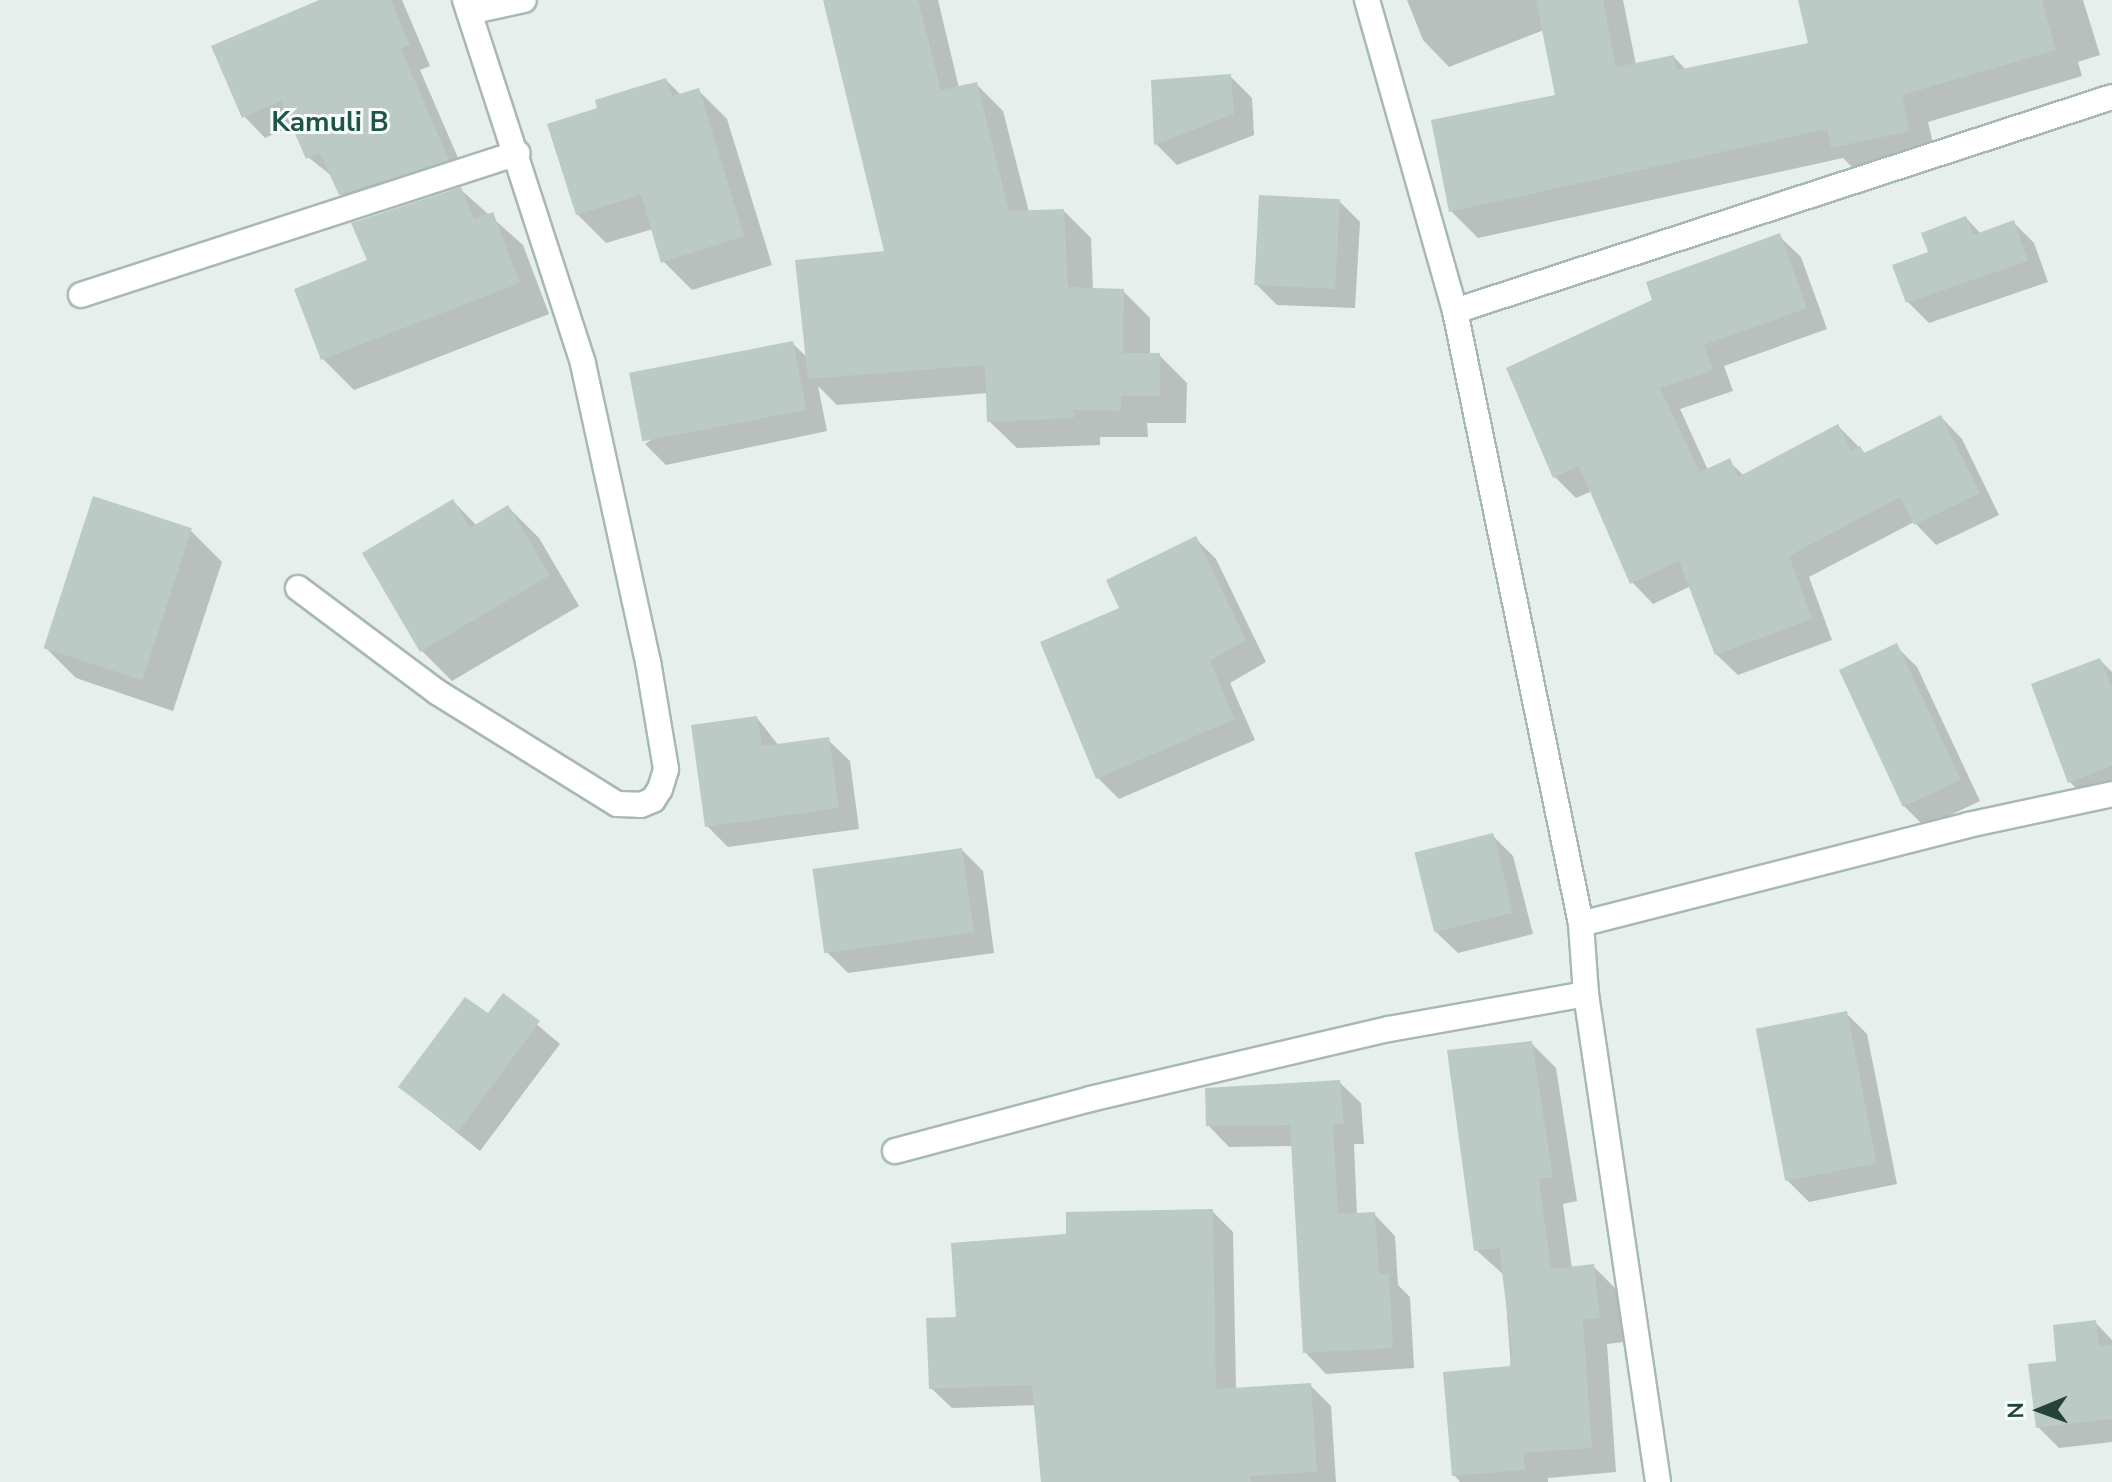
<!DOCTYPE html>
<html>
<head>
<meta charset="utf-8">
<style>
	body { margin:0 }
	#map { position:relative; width:2112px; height:1482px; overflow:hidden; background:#e6efeb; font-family:"Nunito Sans",sans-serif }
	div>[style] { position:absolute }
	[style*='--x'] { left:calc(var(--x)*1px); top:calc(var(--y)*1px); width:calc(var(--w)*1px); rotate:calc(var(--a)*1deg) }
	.shadow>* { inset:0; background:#0003 }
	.building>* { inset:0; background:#bbcac4; transform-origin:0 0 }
	.roads { filter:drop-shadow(2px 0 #a8b8b2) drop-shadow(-2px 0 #a8b8b2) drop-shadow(0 2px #a8b8b2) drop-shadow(0 -2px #a8b8b2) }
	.street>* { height:24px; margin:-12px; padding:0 12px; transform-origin:12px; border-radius:12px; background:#fff }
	span { translate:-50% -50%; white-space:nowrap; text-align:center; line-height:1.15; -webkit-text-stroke:6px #f7fbf9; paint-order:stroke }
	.quarter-label { font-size:28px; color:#1f5548; font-weight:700 }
	.north { position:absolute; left:2000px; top:1370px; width:80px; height:80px; -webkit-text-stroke:6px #f7fbf9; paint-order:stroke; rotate:269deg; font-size:22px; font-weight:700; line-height:32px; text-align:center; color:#24423a }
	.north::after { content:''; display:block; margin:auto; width:28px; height:36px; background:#24423a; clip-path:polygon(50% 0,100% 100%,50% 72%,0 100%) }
</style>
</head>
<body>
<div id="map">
	<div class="shadow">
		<div style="clip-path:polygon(324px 0,402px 0,430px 66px,420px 70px,468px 181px,362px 215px,340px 194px,333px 177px,308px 157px,294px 125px,265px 138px,244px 116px)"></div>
		<div style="clip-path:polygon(825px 0,938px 0,959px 88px,976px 84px,1003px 111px,1029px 212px,1064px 211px,1091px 238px,1093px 290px,1123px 291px,1150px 318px,1150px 355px,1159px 355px,1187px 383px,1186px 423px,1147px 423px,1148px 437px,1100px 437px,1100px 445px,1017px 448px,989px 421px,988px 393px,837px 405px,818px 386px,827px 431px,666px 465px,645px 444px,792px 343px,808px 358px,886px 253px)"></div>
		<div style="clip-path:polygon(1407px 0,1623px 0,1636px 65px,1674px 57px,1686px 70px,1810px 45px,1800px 0,2083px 0,2100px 55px,2078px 62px,2082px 76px,1928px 122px,1936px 157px,1859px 174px,1843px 158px,1478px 238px,1451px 211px,1557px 97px,1544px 30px,1449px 67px,1423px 40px)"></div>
		<div style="clip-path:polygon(1231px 77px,1252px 98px,1254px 135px,1177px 165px,1156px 144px,1153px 82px)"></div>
		<div style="clip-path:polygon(666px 80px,681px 95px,698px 90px,727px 119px,772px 265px,692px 290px,663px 261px,653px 229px,606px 243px,577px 214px,599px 109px)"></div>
		<div style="clip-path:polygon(460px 189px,523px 245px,549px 314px,354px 390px,323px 359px,296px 290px,370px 262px)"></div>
		<div style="clip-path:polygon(1339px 201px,1360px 222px,1355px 308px,1277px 305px,1256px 284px)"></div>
		<div style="clip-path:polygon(1966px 218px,1981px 234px,2013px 222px,2034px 243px,2048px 282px,1929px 323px,1908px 302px,1930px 253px)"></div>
		<div style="clip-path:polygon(1779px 236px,1801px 257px,1827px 329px,1724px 366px,1733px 391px,1680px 409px,1708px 470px,1729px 461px,1744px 476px,1838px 426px,1866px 454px,1941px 417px,1962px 439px,1999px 515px,1936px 545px,1914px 522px,1809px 577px,1832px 640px,1738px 675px,1716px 654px,1691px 586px,1653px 604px,1632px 582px,1592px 491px,1576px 498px,1555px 477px,1655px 301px)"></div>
		<div style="clip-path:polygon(453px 501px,477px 526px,508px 507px,539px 538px,579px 606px,452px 681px,421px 650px)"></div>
		<div style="clip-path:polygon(191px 531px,222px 562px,173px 711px,76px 678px,45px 647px)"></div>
		<div style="clip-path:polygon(1195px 538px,1216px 559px,1266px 662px,1230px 683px,1255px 740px,1119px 799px,1098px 778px,1121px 609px)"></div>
		<div style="clip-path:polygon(1896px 646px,1917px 667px,1980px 801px,1925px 827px,1904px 806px)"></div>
		<div style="clip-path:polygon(2100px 660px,2112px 672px,2112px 795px,2091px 803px,2070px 782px)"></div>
		<div style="clip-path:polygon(757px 718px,779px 746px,828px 740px,850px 761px,859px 829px,728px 847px,707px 826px)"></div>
		<div style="clip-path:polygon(1492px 835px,1513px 856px,1533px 934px,1458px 953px,1436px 932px)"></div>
		<div style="clip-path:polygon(962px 850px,983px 871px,994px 953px,848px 973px,827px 952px)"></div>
		<div style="clip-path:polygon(503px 996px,560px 1044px,480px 1151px,400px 1087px,488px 1016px)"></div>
		<div style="clip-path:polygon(1846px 1013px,1867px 1034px,1897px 1184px,1809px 1202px,1788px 1181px)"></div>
		<div style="clip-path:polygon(1531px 1043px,1556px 1068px,1577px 1201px,1563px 1204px,1572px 1269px,1593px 1266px,1618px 1291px,1624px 1342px,1607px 1344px,1616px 1472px,1548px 1478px,1548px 1482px,1460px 1482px,1454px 1475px,1511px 1368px,1504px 1275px,1476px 1250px)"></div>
		<div style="clip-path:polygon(1339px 1082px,1361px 1103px,1364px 1144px,1354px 1144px,1357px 1215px,1374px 1214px,1395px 1236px,1398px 1285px,1410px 1297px,1414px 1368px,1326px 1374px,1305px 1352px,1293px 1146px,1229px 1147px,1208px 1125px)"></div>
		<div style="clip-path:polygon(1212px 1211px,1233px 1232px,1236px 1390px,1310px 1385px,1331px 1406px,1336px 1482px,1043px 1482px,1036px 1405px,952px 1408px,931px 1388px,959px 1319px,1068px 1236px)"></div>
		<div style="clip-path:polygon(2095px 1322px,2112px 1340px,2112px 1442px,2059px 1448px,2038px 1427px,2059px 1363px)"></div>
	</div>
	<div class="building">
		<div style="clip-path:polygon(319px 0,391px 0,410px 45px,401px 49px,449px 160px,339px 195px,320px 153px,306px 159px,281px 101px,242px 118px,211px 46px)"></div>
		<div style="clip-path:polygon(823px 0,918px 0,941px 90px,977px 82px,1009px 211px,1064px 209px,1068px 287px,1124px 289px,1123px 353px,1160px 353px,1160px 396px,1121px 396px,1121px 411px,1073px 410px,1074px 418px,987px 422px,985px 365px,808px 379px,795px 260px,884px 251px)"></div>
		<div style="clip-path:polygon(1536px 0,1603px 0,1616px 67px,1674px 55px,1677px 70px,1808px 43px,1798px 0,2042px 0,2056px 50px,1902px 95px,1910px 131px,1831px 148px,1827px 129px,1449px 212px,1431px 120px,1555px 95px)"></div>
		<div style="clip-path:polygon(1231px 74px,1234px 114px,1154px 145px,1151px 80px)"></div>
		<div style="clip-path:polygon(666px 78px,672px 96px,699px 88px,744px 236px,661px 263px,641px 195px,576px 215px,547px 124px,597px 108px,595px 100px)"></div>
		<div style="clip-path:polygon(461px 187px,474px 219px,493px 212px,520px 283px,321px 360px,294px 289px,367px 260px,351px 223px)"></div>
		<div style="left:1259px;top:195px;width:81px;height:90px;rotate:3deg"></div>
		<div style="clip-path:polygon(1966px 216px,1973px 235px,2014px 220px,2028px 261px,1906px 303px,1892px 265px,1928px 252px,1921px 233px)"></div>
		<div style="clip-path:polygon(1780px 233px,1807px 308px,1704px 345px,1713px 370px,1660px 388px,1700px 472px,1730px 458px,1738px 477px,1838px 424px,1851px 450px,1860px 446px,1864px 453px,1941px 415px,1980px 493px,1914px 525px,1900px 497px,1789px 556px,1812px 619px,1715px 655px,1679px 561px,1630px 584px,1579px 466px,1553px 478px,1506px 368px,1652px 300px,1646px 282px)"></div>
		<div style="left:793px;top:341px;width:70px;height:167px;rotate:79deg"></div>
		<div style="left:93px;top:496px;width:104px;height:160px;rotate:18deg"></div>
		<div style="clip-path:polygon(453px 499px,470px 528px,508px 505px,550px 575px,420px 652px,362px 553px)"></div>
		<div style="clip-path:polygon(1196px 536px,1246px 640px,1210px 661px,1235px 719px,1096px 779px,1040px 642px,1119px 608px,1106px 580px)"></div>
		<div style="left:1897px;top:643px;width:151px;height:64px;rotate:65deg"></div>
		<div style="clip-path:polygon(2100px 658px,2112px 688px,2112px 766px,2068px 783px,2031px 684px)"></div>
		<div style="clip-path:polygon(757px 716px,762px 746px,829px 737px,839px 808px,705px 827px,691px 725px)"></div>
		<div style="left:1493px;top:833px;width:82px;height:81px;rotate:76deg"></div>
		<div style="left:962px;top:848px;width:85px;height:151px;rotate:82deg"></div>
		<div style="clip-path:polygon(503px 993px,540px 1021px,458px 1132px,398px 1087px,465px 997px,488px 1013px)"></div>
		<div style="left:1847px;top:1011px;width:155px;height:93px;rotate:79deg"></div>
		<div style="clip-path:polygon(1532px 1041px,1553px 1177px,1539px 1179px,1551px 1269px,1594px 1264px,1600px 1318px,1583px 1320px,1592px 1448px,1524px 1453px,1525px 1470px,1452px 1476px,1443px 1372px,1510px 1366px,1512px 1351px,1499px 1248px,1474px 1251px,1447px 1050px)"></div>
		<div style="clip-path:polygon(1340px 1080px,1344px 1124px,1333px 1124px,1338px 1214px,1375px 1212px,1379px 1274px,1389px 1273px,1393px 1348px,1303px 1353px,1290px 1125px,1206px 1126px,1205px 1088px)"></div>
		<div style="clip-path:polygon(1213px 1209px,1216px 1389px,1311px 1383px,1317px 1472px,1250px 1476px,1251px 1482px,1041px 1482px,1032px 1385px,929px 1389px,926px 1318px,956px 1317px,951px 1243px,1066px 1234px,1066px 1212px)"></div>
		<div style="clip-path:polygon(2096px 1320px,2099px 1346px,2112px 1345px,2112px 1419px,2036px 1428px,2028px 1364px,2056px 1361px,2053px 1325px)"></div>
	</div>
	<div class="roads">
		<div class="street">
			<div style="--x:1367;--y:0;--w:323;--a:74.2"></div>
			<div style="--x:1455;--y:311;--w:626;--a:78.38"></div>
			<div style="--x:1581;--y:924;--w:70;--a:85.9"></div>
			<div style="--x:1586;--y:994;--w:493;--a:81.6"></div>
			<div style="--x:469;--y:12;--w:56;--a:-12.3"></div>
			<div style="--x:81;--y:295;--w:459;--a:-18"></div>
			<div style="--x:1455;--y:311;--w:691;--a:-18.04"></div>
			<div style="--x:298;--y:588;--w:174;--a:36.8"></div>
			<div style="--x:437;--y:692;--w:212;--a:31.9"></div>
			<div style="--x:617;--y:804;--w:24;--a:2"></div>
			<div style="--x:641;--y:805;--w:13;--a:-23"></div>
			<div style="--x:653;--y:800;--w:13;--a:-58"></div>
			<div style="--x:660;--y:789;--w:21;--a:-73"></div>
			<div style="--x:666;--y:769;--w:109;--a:-99.5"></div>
			<div style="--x:648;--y:662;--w:306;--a:-102.3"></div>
			<div style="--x:583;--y:363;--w:382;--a:-108"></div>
			<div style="--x:1581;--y:924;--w:399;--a:-14.3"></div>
			<div style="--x:1968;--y:825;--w:147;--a:-12.1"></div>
			<div style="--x:895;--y:1151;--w:202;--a:-14.9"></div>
			<div style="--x:1090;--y:1099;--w:307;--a:-13.2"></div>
			<div style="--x:1389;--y:1029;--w:200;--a:-10.1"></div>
		</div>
	</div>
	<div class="quarter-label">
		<span style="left:330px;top:122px">Kamuli B</span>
	</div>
	<div class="north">N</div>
</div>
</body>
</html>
